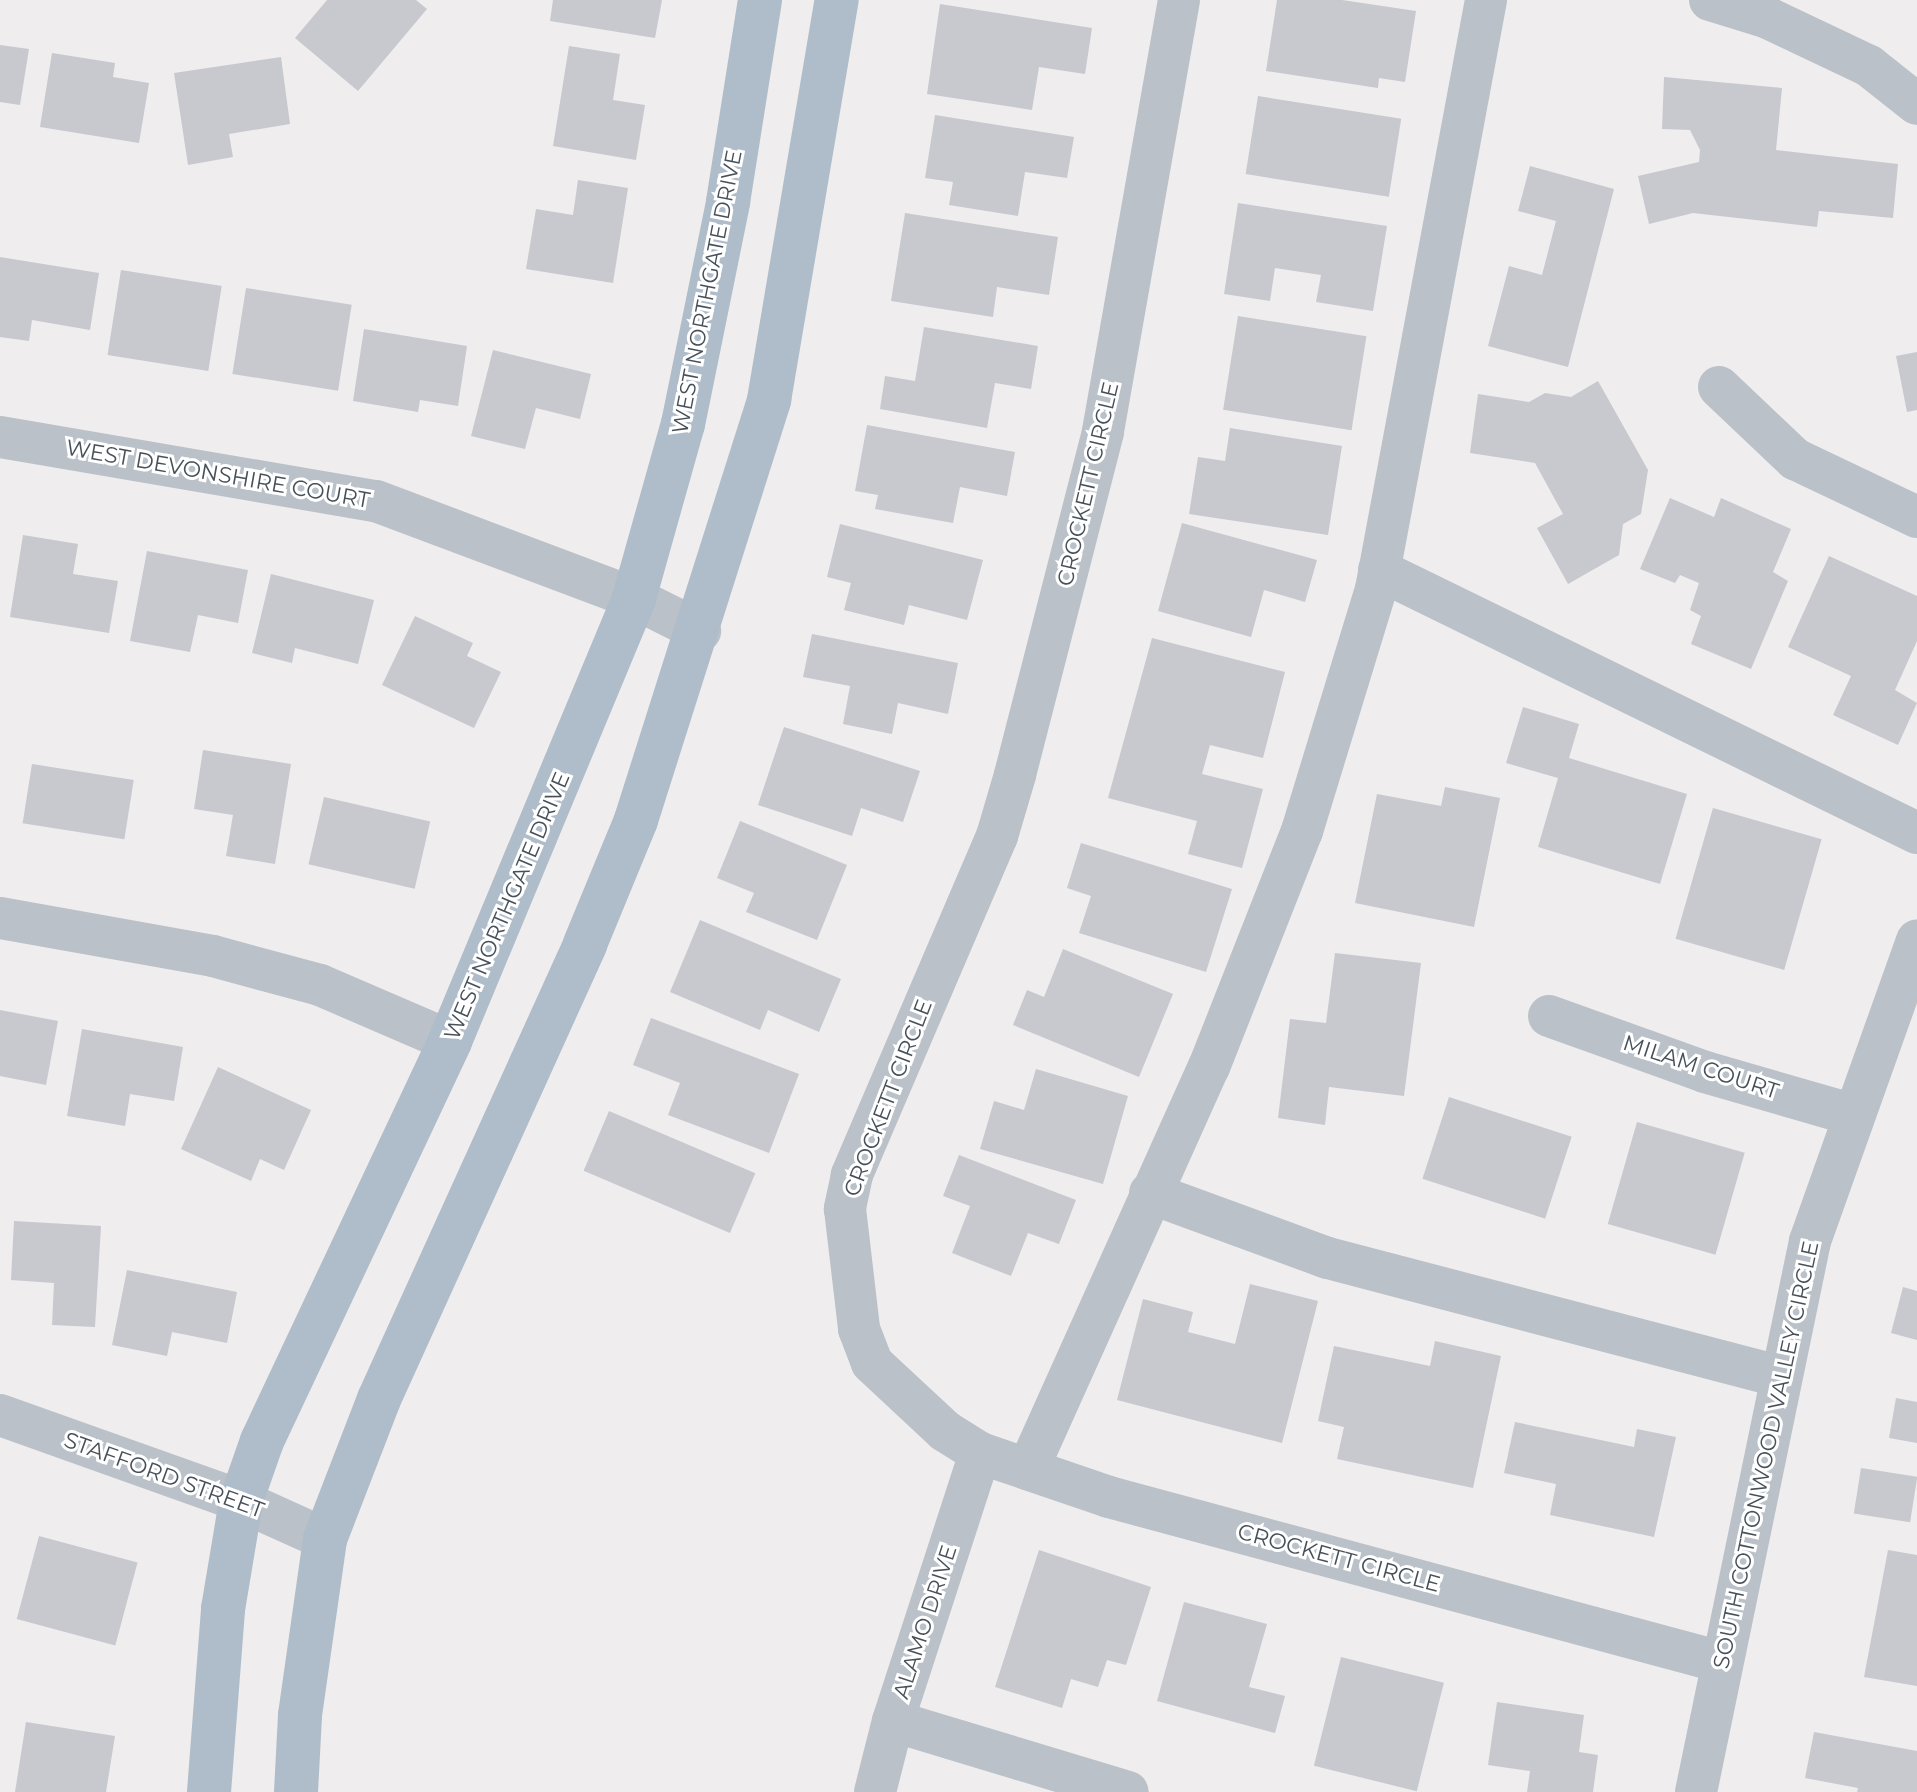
<!DOCTYPE html>
<html>
<head>
<meta charset="utf-8">
<style>
	body { margin:0 }
	#map { position:relative; width:1917px; height:1792px; overflow:hidden; background:#efeded; font-family:Montserrat,sans-serif }
	div>[style] { position:absolute }
	[style*='--x'] { left:calc(var(--x)*1px); top:calc(var(--y)*1px); width:calc(var(--w)*1px); rotate:calc(var(--a)*1deg) }
	.building>* { inset:0; background:#c7c9cf; transform-origin:0 0 }
	.minor>* { height:42px; margin:-21px; padding:0 21px; transform-origin:21px; border-radius:21px; background:#bac1c8 }
	.major>* { height:44px; margin:-22px; padding:0 22px; transform-origin:22px; border-radius:22px; background:#afbcc9 }
	span { translate:-50% -50%; white-space:nowrap; text-align:center; line-height:1.15; -webkit-text-stroke:6px #fff; paint-order:stroke }
	.street-label { font-size:22px; color:#475058 }
</style>
</head>
<body>
<div id="map">
	<div class="building">
		<div style="clip-path:polygon(327px 0,416px 0,427px 9px,358px 91px,295px 38px)"></div>
		<div style="clip-path:polygon(553px 0,662px 0,655px 38px,550px 21px)"></div>
		<div style="clip-path:polygon(1277px 0,1342px 0,1416px 11px,1405px 82px,1379px 78px,1378px 88px,1266px 71px)"></div>
		<div style="clip-path:polygon(940px 4px,1092px 28px,1085px 74px,1039px 67px,1032px 110px,927px 94px)"></div>
		<div style="clip-path:polygon(0 45px,29px 49px,20px 105px,0 102px)"></div>
		<div style="clip-path:polygon(569px 46px,620px 54px,613px 100px,645px 105px,636px 160px,553px 146px)"></div>
		<div style="clip-path:polygon(52px 53px,115px 63px,113px 77px,149px 83px,139px 143px,40px 127px)"></div>
		<div style="clip-path:polygon(281px 57px,290px 124px,229px 134px,233px 157px,188px 165px,174px 73px)"></div>
		<div style="clip-path:polygon(1664px 77px,1782px 88px,1776px 150px,1898px 164px,1893px 218px,1819px 211px,1817px 227px,1693px 213px,1649px 224px,1638px 176px,1699px 162px,1700px 150px,1690px 130px,1662px 129px)"></div>
		<div style="left:1258px;top:96px;width:145px;height:79px;rotate:9deg"></div>
		<div style="clip-path:polygon(935px 115px,1074px 137px,1067px 178px,1025px 172px,1018px 216px,949px 205px,953px 182px,925px 178px)"></div>
		<div style="clip-path:polygon(1530px 166px,1614px 189px,1568px 367px,1488px 346px,1509px 266px,1542px 275px,1556px 221px,1518px 211px)"></div>
		<div style="clip-path:polygon(578px 180px,628px 188px,613px 283px,526px 269px,536px 209px,573px 215px)"></div>
		<div style="clip-path:polygon(1238px 203px,1387px 226px,1373px 311px,1316px 302px,1321px 275px,1275px 268px,1270px 301px,1224px 294px)"></div>
		<div style="clip-path:polygon(905px 213px,1058px 237px,1049px 295px,997px 287px,993px 317px,891px 301px)"></div>
		<div style="clip-path:polygon(0 257px,99px 273px,90px 330px,32px 320px,29px 341px,0 337px)"></div>
		<div style="left:121px;top:270px;width:102px;height:86px;rotate:9deg"></div>
		<div style="left:246px;top:288px;width:107px;height:87px;rotate:9deg"></div>
		<div style="left:1238px;top:316px;width:130px;height:95px;rotate:9deg"></div>
		<div style="clip-path:polygon(924px 327px,1038px 346px,1031px 389px,995px 383px,987px 428px,880px 409px,885px 376px,915px 381px)"></div>
		<div style="clip-path:polygon(364px 329px,467px 346px,458px 406px,420px 400px,418px 412px,353px 401px)"></div>
		<div style="clip-path:polygon(493px 350px,591px 374px,580px 419px,536px 408px,525px 449px,471px 436px)"></div>
		<div style="clip-path:polygon(1917px 352px,1917px 410px,1907px 412px,1896px 356px)"></div>
		<div style="clip-path:polygon(1598px 381px,1648px 470px,1641px 514px,1623px 524px,1619px 555px,1568px 584px,1537px 528px,1563px 514px,1535px 463px,1470px 453px,1478px 394px,1529px 402px,1545px 393px,1571px 397px)"></div>
		<div style="clip-path:polygon(867px 425px,1015px 452px,1007px 496px,960px 487px,953px 523px,875px 509px,878px 495px,855px 491px)"></div>
		<div style="clip-path:polygon(1230px 428px,1342px 446px,1328px 535px,1189px 514px,1198px 457px,1225px 461px)"></div>
		<div style="clip-path:polygon(1670px 498px,1714px 517px,1721px 498px,1791px 529px,1773px 572px,1788px 581px,1751px 669px,1691px 644px,1701px 616px,1690px 610px,1699px 583px,1680px 575px,1675px 583px,1640px 569px)"></div>
		<div style="clip-path:polygon(1182px 523px,1317px 560px,1305px 602px,1264px 590px,1251px 637px,1158px 611px)"></div>
		<div style="clip-path:polygon(840px 524px,983px 560px,967px 620px,909px 605px,904px 625px,844px 610px,851px 583px,827px 577px)"></div>
		<div style="clip-path:polygon(23px 535px,78px 544px,73px 574px,118px 581px,109px 633px,10px 617px)"></div>
		<div style="clip-path:polygon(147px 551px,248px 570px,238px 623px,198px 615px,190px 652px,130px 641px)"></div>
		<div style="clip-path:polygon(1829px 556px,1917px 596px,1917px 641px,1895px 690px,1917px 703px,1898px 745px,1833px 715px,1851px 676px,1788px 647px)"></div>
		<div style="clip-path:polygon(271px 574px,374px 600px,358px 664px,295px 648px,292px 663px,252px 653px)"></div>
		<div style="clip-path:polygon(415px 616px,473px 643px,467px 656px,501px 672px,474px 728px,382px 685px)"></div>
		<div style="clip-path:polygon(812px 634px,958px 663px,948px 714px,898px 703px,892px 734px,843px 724px,850px 686px,803px 677px)"></div>
		<div style="clip-path:polygon(1152px 638px,1285px 672px,1263px 758px,1210px 745px,1202px 774px,1263px 789px,1242px 868px,1188px 854px,1197px 821px,1108px 798px)"></div>
		<div style="clip-path:polygon(1523px 707px,1579px 724px,1569px 758px,1687px 794px,1660px 884px,1538px 847px,1558px 778px,1506px 763px)"></div>
		<div style="clip-path:polygon(784px 727px,920px 771px,903px 822px,861px 808px,852px 836px,758px 805px)"></div>
		<div style="clip-path:polygon(203px 750px,291px 764px,275px 864px,226px 856px,233px 815px,194px 809px)"></div>
		<div style="left:32px;top:764px;width:103px;height:60px;rotate:9deg"></div>
		<div style="clip-path:polygon(1445px 787px,1500px 798px,1474px 927px,1355px 903px,1377px 794px,1441px 806px)"></div>
		<div style="left:324px;top:797px;width:109px;height:69px;rotate:13deg"></div>
		<div style="left:1713px;top:808px;width:113px;height:136px;rotate:16deg"></div>
		<div style="clip-path:polygon(740px 821px,847px 865px,817px 940px,746px 912px,754px 893px,717px 878px)"></div>
		<div style="clip-path:polygon(1081px 843px,1232px 889px,1206px 972px,1079px 933px,1091px 896px,1067px 888px)"></div>
		<div style="clip-path:polygon(700px 920px,841px 979px,819px 1032px,768px 1010px,760px 1030px,670px 992px)"></div>
		<div style="clip-path:polygon(1063px 949px,1173px 994px,1139px 1077px,1013px 1025px,1027px 990px,1044px 997px)"></div>
		<div style="clip-path:polygon(1335px 953px,1421px 963px,1404px 1096px,1329px 1087px,1325px 1125px,1278px 1118px,1290px 1019px,1326px 1023px)"></div>
		<div style="clip-path:polygon(0 1010px,58px 1021px,46px 1085px,0 1076px)"></div>
		<div style="clip-path:polygon(651px 1018px,799px 1074px,769px 1153px,668px 1115px,680px 1083px,633px 1065px)"></div>
		<div style="clip-path:polygon(82px 1029px,183px 1047px,174px 1101px,130px 1094px,125px 1126px,67px 1116px)"></div>
		<div style="clip-path:polygon(218px 1067px,311px 1110px,284px 1170px,260px 1159px,251px 1181px,181px 1149px)"></div>
		<div style="clip-path:polygon(1036px 1069px,1128px 1096px,1103px 1184px,980px 1149px,994px 1101px,1024px 1110px)"></div>
		<div style="left:1449px;top:1097px;width:129px;height:86px;rotate:18deg"></div>
		<div style="left:609px;top:1111px;width:159px;height:65px;rotate:23deg"></div>
		<div style="left:1637px;top:1122px;width:112px;height:106px;rotate:16deg"></div>
		<div style="clip-path:polygon(959px 1155px,1076px 1200px,1059px 1244px,1028px 1233px,1011px 1276px,952px 1253px,970px 1206px,943px 1196px)"></div>
		<div style="clip-path:polygon(14px 1221px,101px 1226px,95px 1327px,52px 1325px,54px 1283px,11px 1280px)"></div>
		<div style="clip-path:polygon(127px 1270px,237px 1292px,227px 1343px,172px 1332px,167px 1356px,112px 1345px)"></div>
		<div style="clip-path:polygon(1250px 1284px,1318px 1301px,1282px 1443px,1117px 1400px,1143px 1299px,1193px 1312px,1188px 1332px,1235px 1344px)"></div>
		<div style="clip-path:polygon(1903px 1287px,1917px 1291px,1917px 1340px,1891px 1333px)"></div>
		<div style="clip-path:polygon(1435px 1341px,1501px 1356px,1473px 1488px,1337px 1459px,1344px 1427px,1318px 1421px,1334px 1346px,1430px 1366px)"></div>
		<div style="clip-path:polygon(1896px 1398px,1917px 1402px,1917px 1443px,1889px 1438px)"></div>
		<div style="clip-path:polygon(1515px 1422px,1634px 1447px,1637px 1429px,1676px 1437px,1654px 1537px,1550px 1515px,1556px 1484px,1504px 1473px)"></div>
		<div style="left:1861px;top:1468px;width:57px;height:46px;rotate:9deg"></div>
		<div style="left:39px;top:1536px;width:102px;height:86px;rotate:15deg"></div>
		<div style="clip-path:polygon(1039px 1550px,1151px 1587px,1126px 1665px,1107px 1660px,1098px 1687px,1071px 1679px,1062px 1708px,995px 1687px)"></div>
		<div style="clip-path:polygon(1888px 1550px,1917px 1555px,1917px 1686px,1864px 1677px)"></div>
		<div style="clip-path:polygon(1184px 1602px,1267px 1624px,1249px 1687px,1285px 1696px,1275px 1733px,1157px 1701px)"></div>
		<div style="left:1341px;top:1657px;width:106px;height:112px;rotate:14deg"></div>
		<div style="clip-path:polygon(1497px 1702px,1584px 1715px,1579px 1752px,1598px 1755px,1593px 1792px,1527px 1792px,1530px 1771px,1488px 1765px)"></div>
		<div style="clip-path:polygon(26px 1722px,115px 1736px,106px 1792px,15px 1792px)"></div>
		<div style="clip-path:polygon(1814px 1732px,1917px 1751px,1917px 1792px,1857px 1792px,1858px 1788px,1805px 1778px)"></div>
	</div>
	<div class="minor">
		<div style="--x:1179;--y:0;--w:439;--a:100"></div>
		<div style="--x:1103;--y:432;--w:354;--a:104.4"></div>
		<div style="--x:1015;--y:775;--w:64;--a:106.4"></div>
		<div style="--x:997;--y:836;--w:369;--a:113.2"></div>
		<div style="--x:852;--y:1175;--w:35;--a:102"></div>
		<div style="--x:845;--y:1209;--w:121;--a:83.3"></div>
		<div style="--x:859;--y:1329;--w:36;--a:69"></div>
		<div style="--x:872;--y:1363;--w:100;--a:43"></div>
		<div style="--x:945;--y:1431;--w:41;--a:32.2"></div>
		<div style="--x:980;--y:1453;--w:136;--a:18.8"></div>
		<div style="--x:1109;--y:1497;--w:634;--a:15.09"></div>
		<div style="--x:1710;--y:0;--w:61;--a:17.2"></div>
		<div style="--x:1768;--y:18;--w:112;--a:25.4"></div>
		<div style="--x:1869;--y:66;--w:61;--a:38.4"></div>
		<div style="--x:1719;--y:387;--w:105;--a:43.5"></div>
		<div style="--x:1795;--y:459;--w:135;--a:25.4"></div>
		<div style="--x:0;--y:437;--w:381;--a:9.7"></div>
		<div style="--x:376;--y:501;--w:276;--a:20.6"></div>
		<div style="--x:634;--y:598;--w:74;--a:26.6"></div>
		<div style="--x:1379;--y:570;--w:599;--a:26.05"></div>
		<div style="--x:0;--y:918;--w:216;--a:10.1"></div>
		<div style="--x:213;--y:956;--w:111;--a:15.2"></div>
		<div style="--x:320;--y:985;--w:142;--a:23.3"></div>
		<div style="--x:1549;--y:1016;--w:166;--a:19.7"></div>
		<div style="--x:1705;--y:1072;--w:155;--a:16.1"></div>
		<div style="--x:1150;--y:1193;--w:189;--a:20.1"></div>
		<div style="--x:1328;--y:1258;--w:465;--a:14.7"></div>
		<div style="--x:0;--y:1415;--w:256;--a:19.6"></div>
		<div style="--x:241;--y:1501;--w:92;--a:24.3"></div>
		<div style="--x:1028;--y:1469;--w:441;--a:-65.8"></div>
		<div style="--x:1209;--y:1067;--w:254;--a:-68.5"></div>
		<div style="--x:1302;--y:831;--w:253;--a:-73"></div>
		<div style="--x:1376;--y:589;--w:599;--a:-79.42"></div>
		<div style="--x:893;--y:1721;--w:245;--a:16.8"></div>
		<div style="--x:875;--y:1792;--w:73;--a:-75.8"></div>
		<div style="--x:893;--y:1721;--w:282;--a:-72"></div>
		<div style="--x:1696;--y:1792;--w:563;--a:-78.31"></div>
		<div style="--x:1810;--y:1241;--w:319;--a:-70.4"></div>
	</div>
	<div class="major">
		<div style="--x:209;--y:1792;--w:184;--a:-85.6"></div>
		<div style="--x:223;--y:1609;--w:109;--a:-80.5"></div>
		<div style="--x:241;--y:1501;--w:64;--a:-70.7"></div>
		<div style="--x:262;--y:1441;--w:442;--a:-64.8"></div>
		<div style="--x:450;--y:1041;--w:480;--a:-67.4"></div>
		<div style="--x:634;--y:598;--w:181;--a:-74.3"></div>
		<div style="--x:683;--y:424;--w:227;--a:-78.5"></div>
		<div style="--x:728;--y:202;--w:205;--a:-81"></div>
		<div style="--x:296;--y:1792;--w:77;--a:-87"></div>
		<div style="--x:300;--y:1715;--w:178;--a:-81.9"></div>
		<div style="--x:325;--y:1539;--w:150;--a:-68.9"></div>
		<div style="--x:379;--y:1399;--w:499;--a:-65.6"></div>
		<div style="--x:585;--y:944;--w:134;--a:-67.6"></div>
		<div style="--x:636;--y:820;--w:441;--a:-72.4"></div>
		<div style="--x:769;--y:400;--w:406;--a:-80.4"></div>
	</div>
	<div class="street-label">
		<span style="left:707px;top:292px;rotate:-79deg">WEST NORTHGATE DRIVE</span>
		<span style="left:218px;top:474px;rotate:10deg">WEST DEVONSHIRE COURT</span>
		<span style="left:1088px;top:484px;rotate:-77deg">CROCKETT CIRCLE</span>
		<span style="left:507px;top:906px;rotate:-67deg">WEST NORTHGATE DRIVE</span>
		<span style="left:1701px;top:1067px;rotate:18deg">MILAM COURT</span>
		<span style="left:888px;top:1098px;rotate:-69deg">CROCKETT CIRCLE</span>
		<span style="left:1766px;top:1455px;rotate:-78deg">SOUTH COTTONWOOD VALLEY CIRCLE</span>
		<span style="left:164px;top:1475px;rotate:20deg">STAFFORD STREET</span>
		<span style="left:1339px;top:1558px;rotate:15deg">CROCKETT CIRCLE</span>
		<span style="left:925px;top:1622px;rotate:-72deg">ALAMO DRIVE</span>
	</div>
</div>
</body>
</html>
